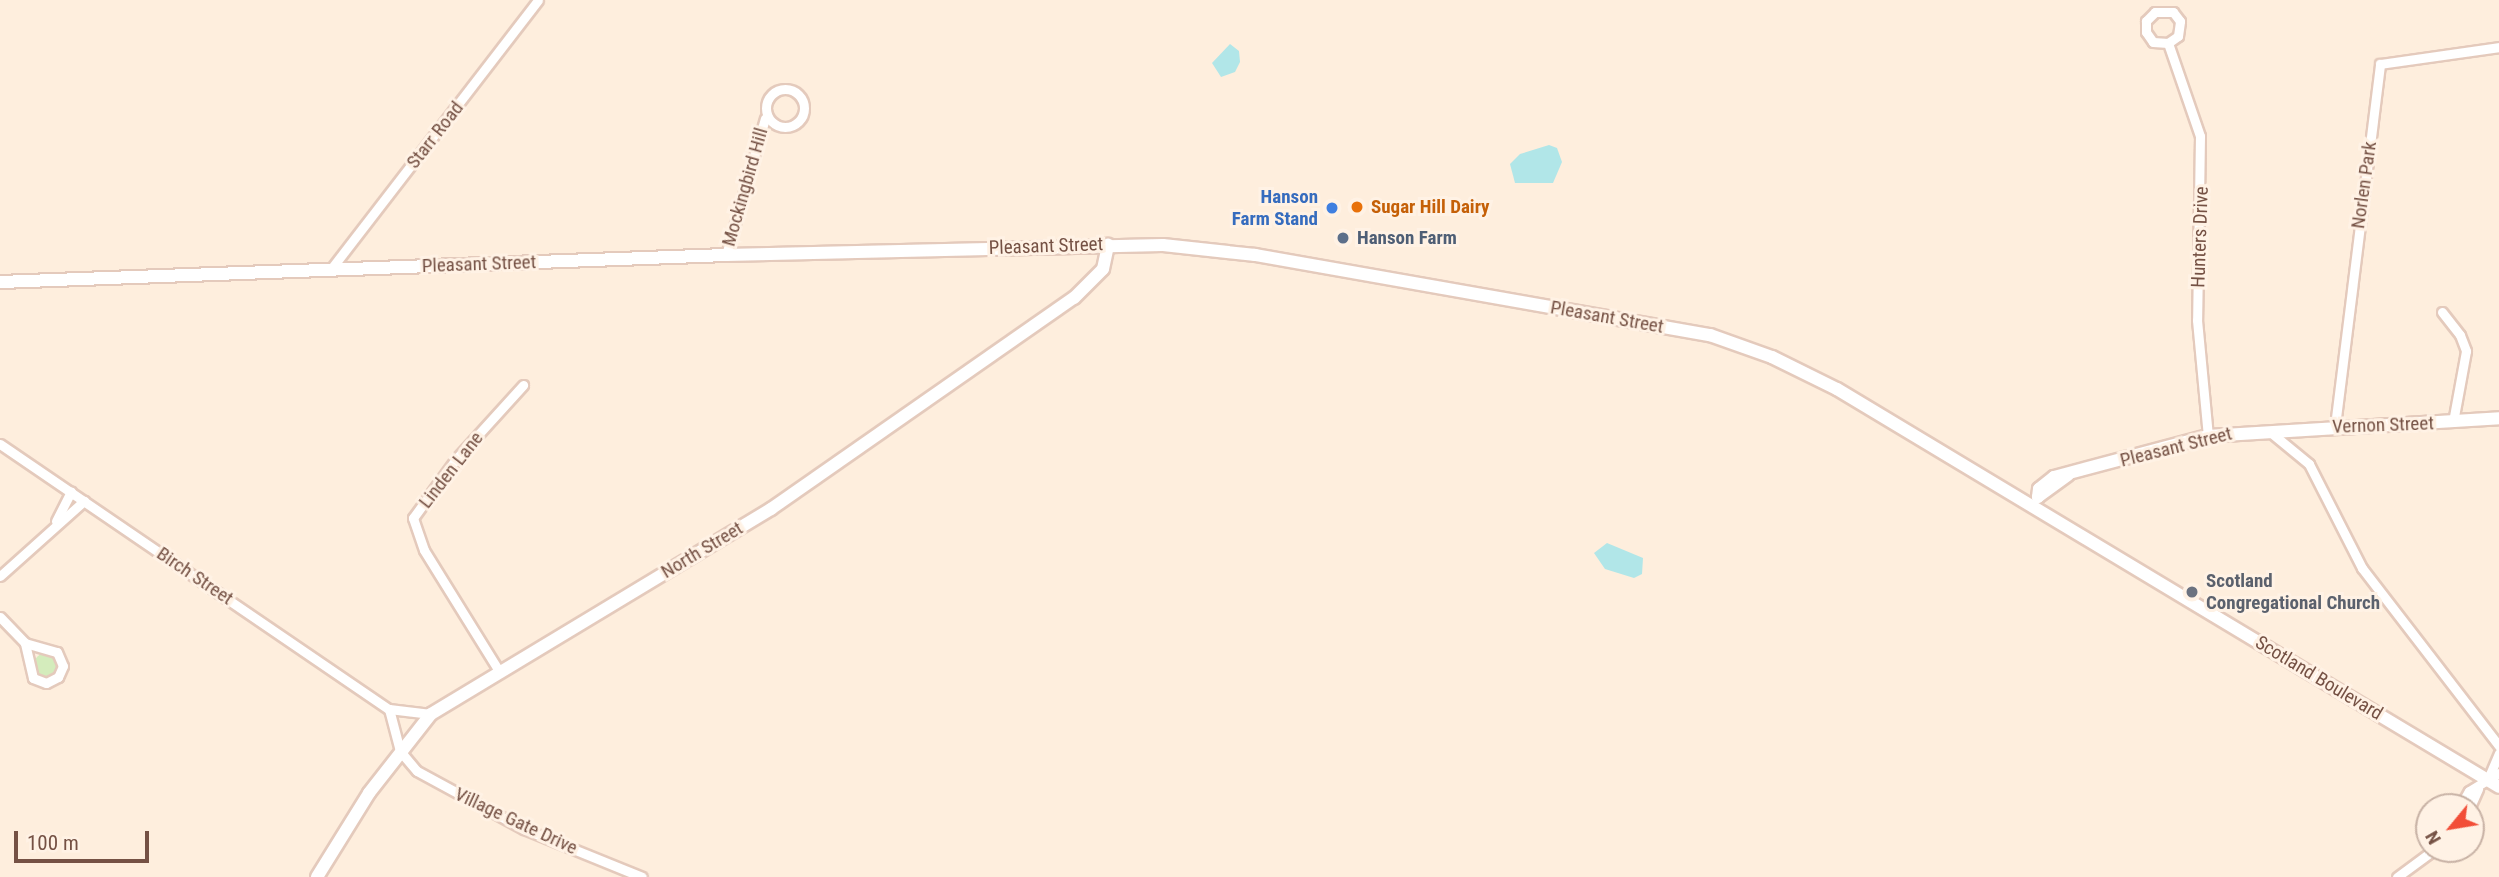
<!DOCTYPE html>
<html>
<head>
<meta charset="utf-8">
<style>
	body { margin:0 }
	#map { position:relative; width:2499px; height:877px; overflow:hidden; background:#feeedd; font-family:"Roboto Condensed",sans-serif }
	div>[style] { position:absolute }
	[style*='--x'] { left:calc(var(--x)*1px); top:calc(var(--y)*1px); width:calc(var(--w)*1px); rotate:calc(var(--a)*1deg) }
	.green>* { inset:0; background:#d4ecbc }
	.round { border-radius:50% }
	.water>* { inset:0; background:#b1e6e8 }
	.roads { filter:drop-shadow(2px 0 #e4cabc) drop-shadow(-2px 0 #e4cabc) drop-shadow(0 2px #e4cabc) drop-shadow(0 -2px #e4cabc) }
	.street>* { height:9px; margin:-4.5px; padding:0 4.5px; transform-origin:4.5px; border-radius:4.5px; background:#fff }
	.street>.ring { margin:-4.5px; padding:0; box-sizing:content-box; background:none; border:9px solid #fff; border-radius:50% }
	.secondary>* { height:12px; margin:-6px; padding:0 6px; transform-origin:6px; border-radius:6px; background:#fff }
	.dots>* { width:19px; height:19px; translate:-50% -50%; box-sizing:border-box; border:4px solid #fff2e5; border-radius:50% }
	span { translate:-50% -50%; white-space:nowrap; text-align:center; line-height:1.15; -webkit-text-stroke:6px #fff2e5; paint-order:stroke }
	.street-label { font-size:19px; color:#755144 }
	.shop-label { font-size:19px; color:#366cbe; font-weight:700 }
	.right { translate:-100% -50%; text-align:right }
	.food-label { font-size:19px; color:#c56008; font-weight:700 }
	.left { translate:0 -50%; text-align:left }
	.service-label { font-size:19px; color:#4e5e75; font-weight:700 }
	.worship-label { font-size:19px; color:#5b616d; font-weight:700 }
	.north { position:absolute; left:2415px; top:793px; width:70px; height:70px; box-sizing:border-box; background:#fff2e5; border:2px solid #c8b2a5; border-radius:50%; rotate:240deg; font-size:19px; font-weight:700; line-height:28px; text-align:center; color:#755144 }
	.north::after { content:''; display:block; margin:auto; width:24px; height:32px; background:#f24e38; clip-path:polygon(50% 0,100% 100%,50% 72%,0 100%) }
	.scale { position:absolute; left:14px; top:831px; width:135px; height:32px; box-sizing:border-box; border:4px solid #755144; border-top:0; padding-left:9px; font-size:21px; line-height:24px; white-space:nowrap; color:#755144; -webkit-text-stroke:5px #fff2e5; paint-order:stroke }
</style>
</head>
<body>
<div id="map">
	<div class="green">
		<div class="round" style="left:34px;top:653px;width:24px;height:24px"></div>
	</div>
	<div class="water">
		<div style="clip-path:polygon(1230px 44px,1239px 51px,1240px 62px,1235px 72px,1221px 77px,1212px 63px)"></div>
		<div style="clip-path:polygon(1549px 145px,1557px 148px,1562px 162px,1553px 183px,1515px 183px,1510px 164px,1520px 154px)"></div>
		<div style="clip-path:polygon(1607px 543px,1643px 558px,1642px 574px,1634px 578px,1605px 569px,1594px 553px)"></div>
	</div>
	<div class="roads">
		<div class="street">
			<div style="--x:2168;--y:43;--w:12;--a:-35"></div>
			<div style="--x:2178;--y:36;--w:15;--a:-82"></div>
			<div style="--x:2180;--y:21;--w:11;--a:-128"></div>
			<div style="--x:2173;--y:12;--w:18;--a:180"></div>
			<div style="--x:2155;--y:12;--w:13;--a:135"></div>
			<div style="--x:2146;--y:21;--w:11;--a:90"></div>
			<div style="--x:2146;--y:32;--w:12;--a:55"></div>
			<div style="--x:2153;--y:42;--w:15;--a:4"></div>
			<div style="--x:2168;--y:43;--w:98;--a:71"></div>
			<div style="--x:2200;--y:136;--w:184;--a:90.9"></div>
			<div style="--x:2197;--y:320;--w:117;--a:84.6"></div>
			<div class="ring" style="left:766px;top:89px;width:29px;height:29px"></div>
			<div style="--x:726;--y:255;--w:142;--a:-74.1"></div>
			<div style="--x:331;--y:269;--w:339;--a:-52.4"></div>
			<div style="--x:2442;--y:312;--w:29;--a:52"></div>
			<div style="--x:2460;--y:335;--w:17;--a:69"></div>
			<div style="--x:2466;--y:351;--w:72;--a:100.4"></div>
			<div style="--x:2335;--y:426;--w:365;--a:-82.9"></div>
			<div style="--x:2380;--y:64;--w:120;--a:-8.1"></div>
			<div style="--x:2269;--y:431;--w:52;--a:39.5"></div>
			<div style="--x:2309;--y:464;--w:117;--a:63"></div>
			<div style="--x:2362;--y:568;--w:225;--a:52.4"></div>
			<div style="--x:0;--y:444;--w:471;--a:34.3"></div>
			<div style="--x:389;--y:709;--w:43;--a:75.3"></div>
			<div style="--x:400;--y:751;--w:26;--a:50"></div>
			<div style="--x:417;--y:771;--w:122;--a:28.5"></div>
			<div style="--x:524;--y:829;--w:127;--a:22.1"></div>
			<div style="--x:56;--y:521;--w:33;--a:-63"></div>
			<div style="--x:0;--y:576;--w:113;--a:-41.8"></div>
			<div style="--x:0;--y:617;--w:36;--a:46"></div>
			<div style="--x:25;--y:643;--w:33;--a:16"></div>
			<div style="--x:57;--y:652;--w:15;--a:67"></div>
			<div style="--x:63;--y:666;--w:12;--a:114"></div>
			<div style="--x:58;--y:677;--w:13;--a:153"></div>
			<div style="--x:46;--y:683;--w:14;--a:-159"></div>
			<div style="--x:33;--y:678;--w:36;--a:-103"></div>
			<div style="--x:499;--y:671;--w:142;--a:-121.8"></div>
			<div style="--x:424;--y:550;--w:34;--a:-109"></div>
			<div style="--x:413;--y:518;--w:73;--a:-53.9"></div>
			<div style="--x:456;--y:459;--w:100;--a:-47.8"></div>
			<div style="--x:389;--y:709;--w:42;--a:6.8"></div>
			<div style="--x:2488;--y:779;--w:28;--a:-67"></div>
			<div style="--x:2460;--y:807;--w:18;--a:-61"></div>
			<div style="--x:2469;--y:791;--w:35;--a:-31"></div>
			<div style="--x:2470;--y:807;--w:20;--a:-66"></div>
			<div style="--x:2397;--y:877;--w:47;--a:-36.4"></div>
		</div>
		<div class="secondary">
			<div style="--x:0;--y:282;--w:727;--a:-2.13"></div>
			<div style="--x:726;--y:255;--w:437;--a:-1.3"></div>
			<div style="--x:1163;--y:245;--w:93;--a:6.2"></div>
			<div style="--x:1255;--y:255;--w:462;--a:10"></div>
			<div style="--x:1710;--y:335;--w:66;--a:19.5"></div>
			<div style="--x:1772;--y:357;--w:72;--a:26.2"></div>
			<div style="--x:1837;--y:389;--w:772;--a:31.01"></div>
			<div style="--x:2068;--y:475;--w:37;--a:144"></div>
			<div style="--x:2038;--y:497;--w:8;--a:-83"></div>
			<div style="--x:2039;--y:489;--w:19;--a:-39"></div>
			<div style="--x:2054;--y:477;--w:159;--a:-14.9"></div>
			<div style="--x:2208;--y:436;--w:292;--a:-3.5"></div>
			<div style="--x:317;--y:877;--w:99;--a:-58.2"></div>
			<div style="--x:369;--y:793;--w:100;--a:-51.9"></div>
			<div style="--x:431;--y:714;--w:397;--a:-31.1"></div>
			<div style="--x:771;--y:509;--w:369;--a:-34.9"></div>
			<div style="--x:1074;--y:298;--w:41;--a:-45"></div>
			<div style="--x:1103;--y:269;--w:25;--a:-78"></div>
		</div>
	</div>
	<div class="dots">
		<div style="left:1357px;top:207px;background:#e8710a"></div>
		<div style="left:1332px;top:208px;background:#3f7fe0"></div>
		<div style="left:1343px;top:238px;background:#5c6f8a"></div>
		<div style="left:2192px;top:592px;background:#6b7280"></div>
	</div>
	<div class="street-label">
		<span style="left:435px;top:135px;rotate:-52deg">Starr Road</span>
		<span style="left:2364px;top:185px;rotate:-82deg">Norlen Park</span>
		<span style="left:745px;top:187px;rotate:-74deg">Mockingbird Hill</span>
		<span style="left:2200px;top:237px;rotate:-88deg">Hunters Drive</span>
		<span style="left:1046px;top:246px;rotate:-2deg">Pleasant Street</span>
		<span style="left:479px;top:264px;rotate:-2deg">Pleasant Street</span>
		<span style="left:1607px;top:317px;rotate:10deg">Pleasant Street</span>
		<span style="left:2383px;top:425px;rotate:-2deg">Vernon Street</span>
		<span style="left:2176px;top:447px;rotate:-14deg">Pleasant Street</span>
		<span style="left:451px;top:470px;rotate:-52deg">Linden Lane</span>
		<span style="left:702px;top:550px;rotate:-31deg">North Street</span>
		<span style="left:195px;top:576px;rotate:34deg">Birch Street</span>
		<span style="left:2319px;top:678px;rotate:31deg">Scotland Boulevard</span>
		<span style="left:516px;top:821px;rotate:25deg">Village Gate Drive</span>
	</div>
	<div class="shop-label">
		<span class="right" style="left:1318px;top:208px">Hanson<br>Farm Stand</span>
	</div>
	<div class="food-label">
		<span class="left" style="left:1371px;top:207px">Sugar Hill Dairy</span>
	</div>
	<div class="service-label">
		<span class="left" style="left:1357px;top:238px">Hanson Farm</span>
	</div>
	<div class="worship-label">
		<span class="left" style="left:2206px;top:592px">Scotland<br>Congregational Church</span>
	</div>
	<div class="north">N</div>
	<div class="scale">100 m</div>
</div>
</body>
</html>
